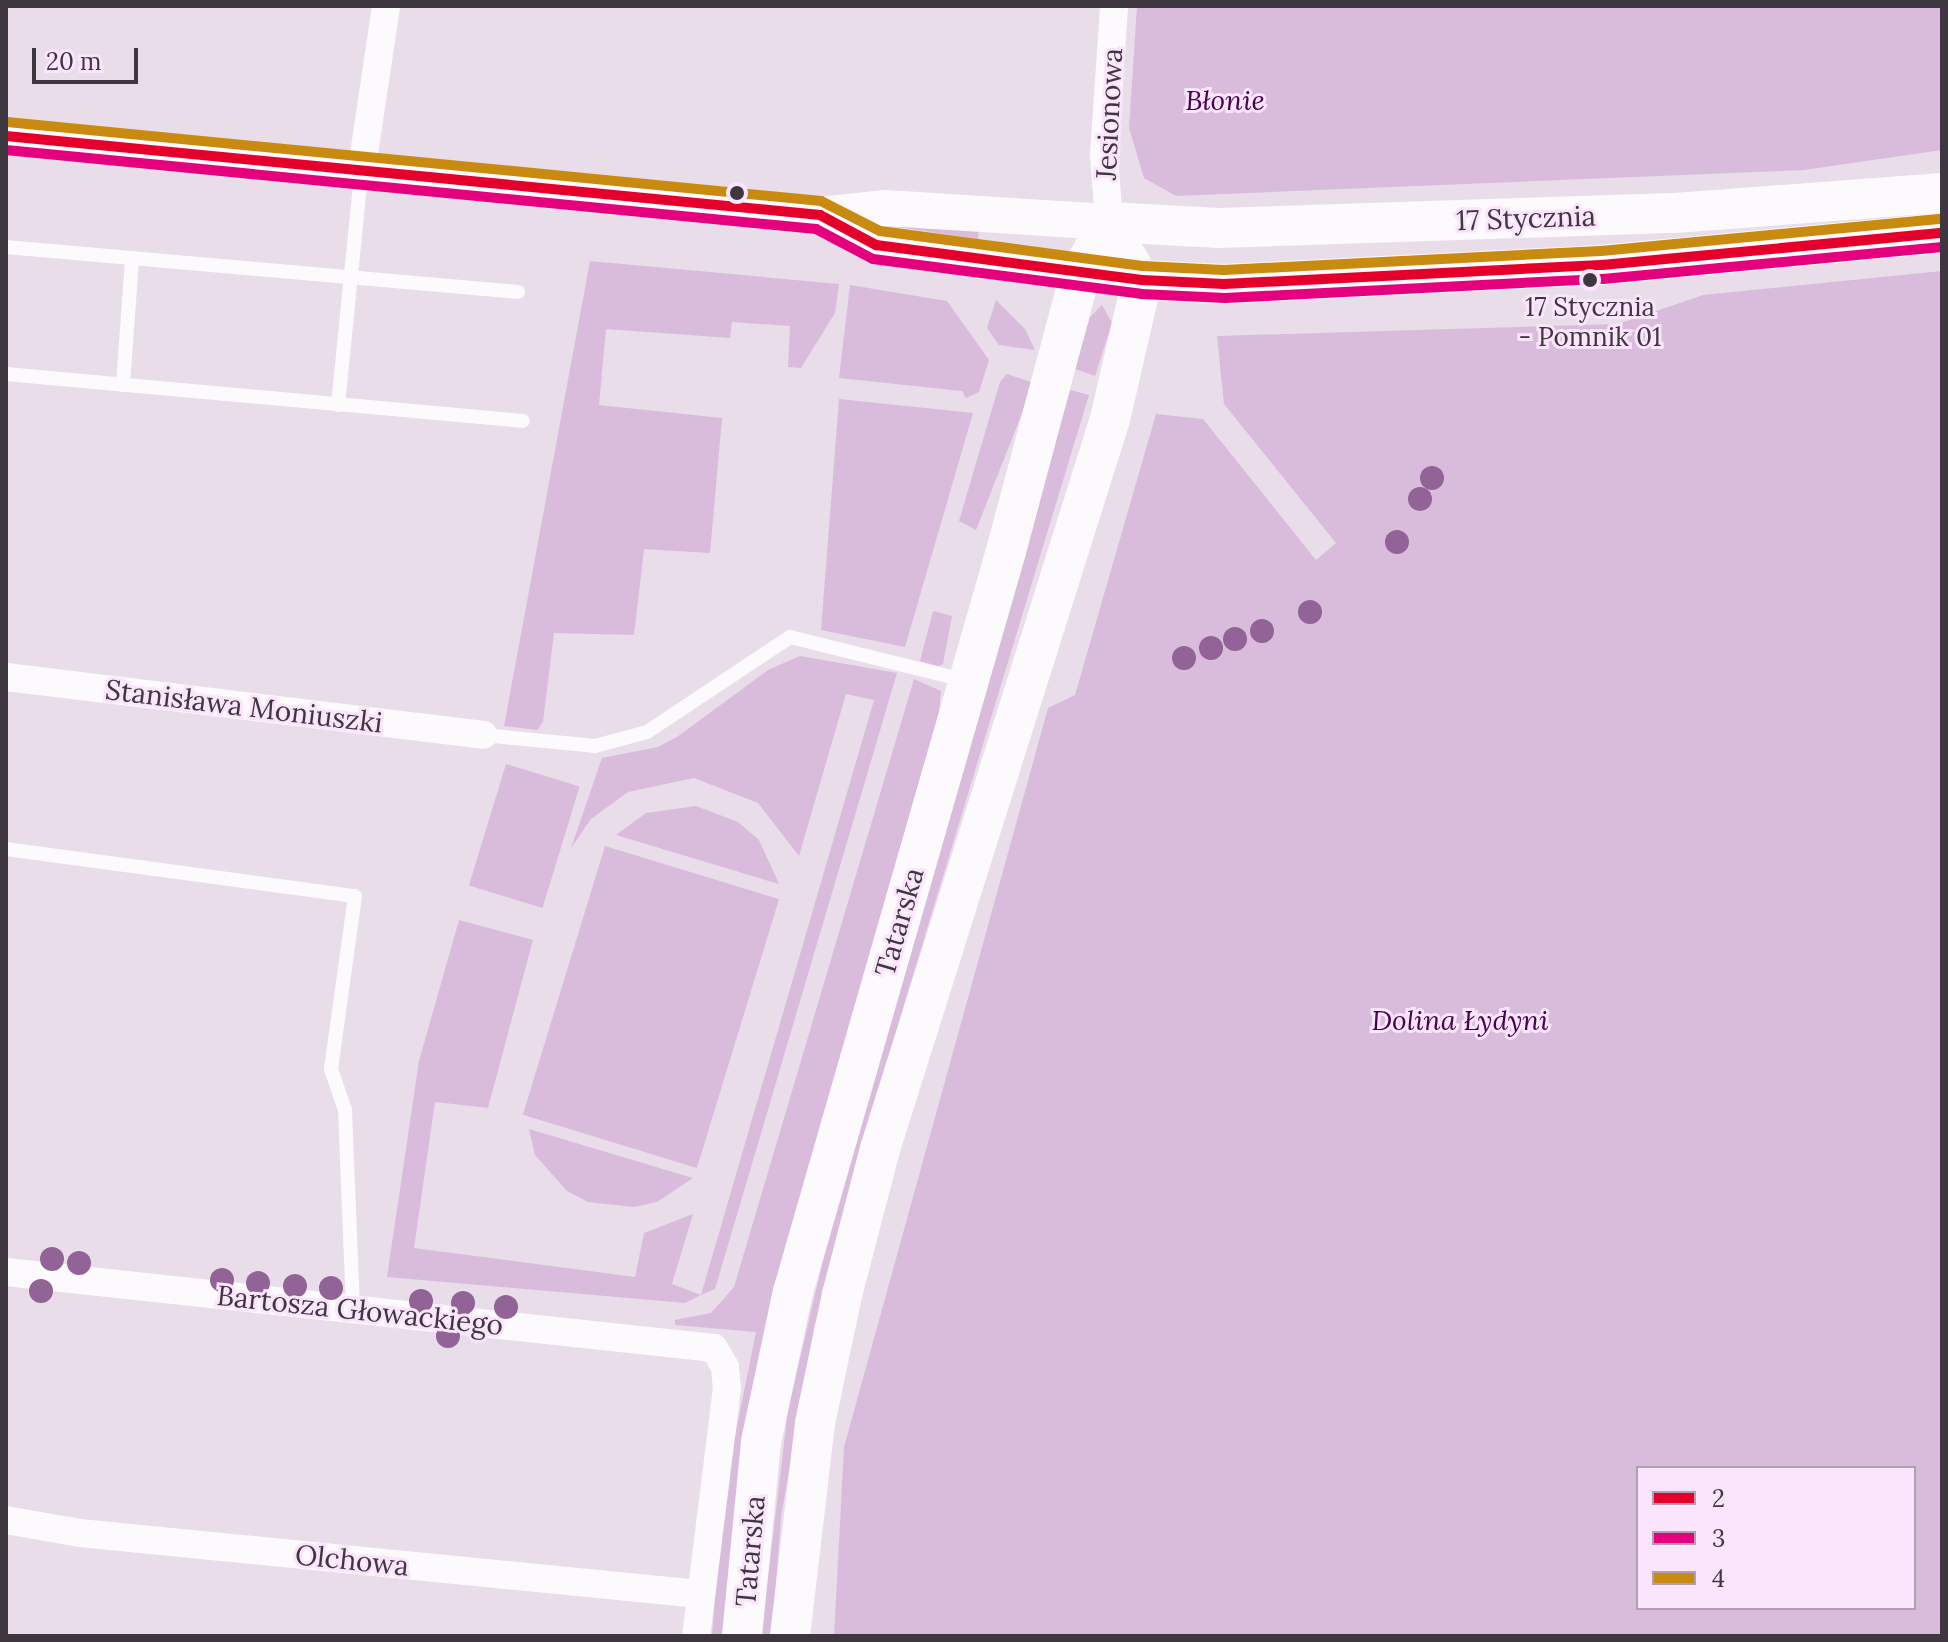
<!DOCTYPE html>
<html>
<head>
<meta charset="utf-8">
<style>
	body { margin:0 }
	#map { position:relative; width:1948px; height:1642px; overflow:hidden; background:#e8dde9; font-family:Lora,serif }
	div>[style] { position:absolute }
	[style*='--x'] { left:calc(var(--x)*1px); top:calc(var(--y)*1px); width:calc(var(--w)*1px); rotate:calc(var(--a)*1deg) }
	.green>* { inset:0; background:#d9bcdc; transform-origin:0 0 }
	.service>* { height:14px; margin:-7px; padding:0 7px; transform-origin:7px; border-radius:7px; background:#fcfafc }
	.minor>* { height:28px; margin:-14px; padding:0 14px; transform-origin:14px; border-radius:14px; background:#fcfafc }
	.tertiary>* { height:36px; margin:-18px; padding:0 18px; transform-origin:18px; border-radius:18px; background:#fcfafc }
	.secondary>* { height:40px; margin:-20px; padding:0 20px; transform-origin:20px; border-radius:20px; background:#fcfafc }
	.bus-1>* { height:10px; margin:-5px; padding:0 5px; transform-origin:5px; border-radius:5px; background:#e4002b }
	.bus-2>* { height:10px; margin:-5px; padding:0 5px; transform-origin:5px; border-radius:5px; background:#e5007d }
	.bus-3>* { height:10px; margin:-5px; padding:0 5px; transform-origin:5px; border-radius:5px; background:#c98a10 }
	.trees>* { width:24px; height:24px; margin:-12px; border-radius:50%; background:#916396 }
	.dots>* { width:22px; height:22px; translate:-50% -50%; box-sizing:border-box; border:4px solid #fae5fc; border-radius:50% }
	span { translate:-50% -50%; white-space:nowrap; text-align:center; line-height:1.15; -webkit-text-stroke:6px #fae5fc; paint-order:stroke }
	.bus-label { font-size:26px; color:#3f3740 }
	.park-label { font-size:28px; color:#490052; font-style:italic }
	.street-label { font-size:28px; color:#3f3740 }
	.frame { position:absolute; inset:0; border:8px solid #3f3740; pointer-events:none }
	.legend { position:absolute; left:1636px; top:1466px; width:280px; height:144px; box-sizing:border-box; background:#fae5fc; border:2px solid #af9fb1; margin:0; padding:10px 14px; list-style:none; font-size:24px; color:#3f3740 }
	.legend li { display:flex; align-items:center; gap:16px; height:40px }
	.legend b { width:40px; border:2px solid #af9fb1 }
	.scale { position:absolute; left:32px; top:48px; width:106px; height:36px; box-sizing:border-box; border:4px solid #3f3740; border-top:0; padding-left:10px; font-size:24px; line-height:28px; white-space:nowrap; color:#3f3740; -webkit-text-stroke:6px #fae5fc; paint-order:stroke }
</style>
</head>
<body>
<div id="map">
	<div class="green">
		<div style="clip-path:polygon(1137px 6px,1942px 6px,1942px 150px,1804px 170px,1176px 196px,1144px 178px,1129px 128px)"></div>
		<div style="clip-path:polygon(871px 223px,979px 225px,978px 239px)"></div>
		<div style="clip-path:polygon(590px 261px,839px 284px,835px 313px,801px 368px,788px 367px,790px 326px,732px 322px,730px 338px,606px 329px,599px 405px,722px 418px,710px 553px,644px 549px,634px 635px,554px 633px,543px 722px,537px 730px,504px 726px)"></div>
		<div style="clip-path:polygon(evenodd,1942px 271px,1942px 1636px,834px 1636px,844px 1447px,1048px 708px,1075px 695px,1156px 414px,1203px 419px,1316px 560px,1336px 543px,1224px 404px,1217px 336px,1618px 324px,1703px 295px,1942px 271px,1914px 1468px,1914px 1608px,1638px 1608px,1638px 1468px,1914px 1468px)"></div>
		<div style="clip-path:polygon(850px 285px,947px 301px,989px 360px,979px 392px,966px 398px,962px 391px,839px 378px)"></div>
		<div style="clip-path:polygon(996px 300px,1025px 329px,1035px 350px,999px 345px,987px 328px)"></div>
		<div style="clip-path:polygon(1102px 305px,1112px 323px,1095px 376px,1075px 369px,1090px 317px)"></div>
		<div style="clip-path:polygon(1007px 374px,1034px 383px,976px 530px,959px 521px,1000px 382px)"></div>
		<div style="clip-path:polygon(1070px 390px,1089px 395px,906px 998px,814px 1328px,781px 1517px,772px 1636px,761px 1636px,788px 1410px,841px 1183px)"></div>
		<div style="clip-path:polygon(839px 399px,973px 413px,905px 647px,821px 630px)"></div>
		<div style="clip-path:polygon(933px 611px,952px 616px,943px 664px,938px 666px,920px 661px)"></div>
		<div style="clip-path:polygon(800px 656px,897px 673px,715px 1289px,701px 1295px,685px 1303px,387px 1277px,419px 1061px,459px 920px,533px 940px,488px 1108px,435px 1102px,414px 1248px,635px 1277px,644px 1233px,693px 1214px,672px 1284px,701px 1295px,874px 700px,846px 694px,799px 856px,758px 803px,694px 778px,628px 792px,591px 819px,571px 848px,602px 758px,658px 747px,677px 737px,768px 670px)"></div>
		<div style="clip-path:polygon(914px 679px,941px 691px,939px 713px,771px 1299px,750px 1404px,724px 1636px,712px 1636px,723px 1496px,756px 1332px,675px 1325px,675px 1320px,711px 1313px,734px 1287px)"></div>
		<div style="left:506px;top:764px;width:77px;height:127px;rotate:17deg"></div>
		<div style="clip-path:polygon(696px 806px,738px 822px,759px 840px,779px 884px,616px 835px,646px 813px)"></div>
		<div style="left:605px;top:846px;width:182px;height:281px;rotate:17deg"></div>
		<div style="clip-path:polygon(529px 1129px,693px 1178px,657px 1202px,634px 1207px,588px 1202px,567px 1191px,535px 1155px)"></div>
	</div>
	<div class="service">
		<div style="--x:6;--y:247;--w:514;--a:5.02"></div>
		<div style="--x:6;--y:374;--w:519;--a:5.19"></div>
		<div style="--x:123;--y:385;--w:127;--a:-85.9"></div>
		<div style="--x:338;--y:405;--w:232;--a:-84.3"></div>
		<div style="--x:483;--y:735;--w:113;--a:5.6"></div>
		<div style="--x:595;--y:746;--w:54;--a:-15.1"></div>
		<div style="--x:647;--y:732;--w:172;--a:-33.6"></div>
		<div style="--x:790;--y:637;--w:183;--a:13.9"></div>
		<div style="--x:6;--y:849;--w:352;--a:7.7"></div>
		<div style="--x:355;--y:896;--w:175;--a:97.9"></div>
		<div style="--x:331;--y:1069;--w:43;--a:71.1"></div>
		<div style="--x:345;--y:1110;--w:198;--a:87.7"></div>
	</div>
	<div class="minor">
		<div style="--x:361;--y:174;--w:170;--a:-81.5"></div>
		<div style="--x:1109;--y:222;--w:68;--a:-94.2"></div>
		<div style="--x:1104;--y:154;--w:148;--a:-86.1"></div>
		<div style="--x:6;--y:677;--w:481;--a:6.9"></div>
		<div style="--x:6;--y:1272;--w:712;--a:6.13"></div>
		<div style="--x:714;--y:1348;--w:22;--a:60"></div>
		<div style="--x:725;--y:1367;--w:21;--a:85"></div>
		<div style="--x:727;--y:1388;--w:250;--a:97.1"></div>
		<div style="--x:6;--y:1520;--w:75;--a:10"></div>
		<div style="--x:80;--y:1533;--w:622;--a:5.63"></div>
	</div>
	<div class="tertiary">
		<div style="--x:6;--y:136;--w:818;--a:5.54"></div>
		<div style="--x:820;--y:215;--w:66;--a:-6.1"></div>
		<div style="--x:886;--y:208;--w:223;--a:3.6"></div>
		<div style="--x:1109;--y:222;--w:67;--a:60.4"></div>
		<div style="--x:820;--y:215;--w:64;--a:28.2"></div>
		<div style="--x:876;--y:245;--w:268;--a:7.5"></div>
	</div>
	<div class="secondary">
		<div style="--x:742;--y:1636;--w:195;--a:-84.4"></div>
		<div style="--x:761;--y:1442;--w:153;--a:-78"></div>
		<div style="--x:793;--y:1292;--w:771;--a:-73.96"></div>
		<div style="--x:1006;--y:551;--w:289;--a:-75"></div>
		<div style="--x:1081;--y:272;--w:57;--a:-60.8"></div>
		<div style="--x:1109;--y:222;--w:110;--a:3.1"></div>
		<div style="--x:1219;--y:228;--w:456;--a:-1.9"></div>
		<div style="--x:1675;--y:213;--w:268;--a:-4.3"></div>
		<div style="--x:790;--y:1636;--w:214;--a:-83.3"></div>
		<div style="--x:815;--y:1423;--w:131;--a:-78.1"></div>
		<div style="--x:842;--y:1295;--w:151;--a:-75.4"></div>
		<div style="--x:880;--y:1149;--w:765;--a:-72.51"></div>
		<div style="--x:1110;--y:419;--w:143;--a:-77"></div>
		<div style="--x:1142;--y:280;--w:82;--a:2.8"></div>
		<div style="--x:1224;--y:284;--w:378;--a:-2.9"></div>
		<div style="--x:1602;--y:265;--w:342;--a:-5.4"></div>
	</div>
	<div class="bus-1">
		<div style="--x:6;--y:136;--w:818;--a:5.54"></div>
		<div style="--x:820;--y:215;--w:64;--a:28.2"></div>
		<div style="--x:876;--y:245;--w:268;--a:7.5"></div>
		<div style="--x:1142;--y:280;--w:82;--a:2.8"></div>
		<div style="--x:1224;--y:284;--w:378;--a:-2.9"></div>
		<div style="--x:1602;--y:265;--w:342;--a:-5.4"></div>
	</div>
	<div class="bus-2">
		<div style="--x:6;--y:150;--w:814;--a:5.57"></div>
		<div style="--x:816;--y:229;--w:64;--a:27.8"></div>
		<div style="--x:873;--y:259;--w:270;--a:7.4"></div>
		<div style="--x:1141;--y:294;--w:84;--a:2.7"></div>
		<div style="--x:1225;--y:298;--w:378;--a:-2.9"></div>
		<div style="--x:1603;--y:279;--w:341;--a:-5.4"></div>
	</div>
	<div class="bus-3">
		<div style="--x:7;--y:122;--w:818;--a:5.54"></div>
		<div style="--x:821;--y:201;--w:66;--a:27"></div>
		<div style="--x:880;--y:231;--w:265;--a:7.6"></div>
		<div style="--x:1143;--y:266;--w:81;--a:2.8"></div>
		<div style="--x:1224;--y:270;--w:377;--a:-2.9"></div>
		<div style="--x:1601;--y:251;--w:342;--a:-5.4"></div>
	</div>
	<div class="trees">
		<div style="left:1432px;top:478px"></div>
		<div style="left:1420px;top:499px"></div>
		<div style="left:1397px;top:542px"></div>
		<div style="left:1310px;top:612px"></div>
		<div style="left:1262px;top:631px"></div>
		<div style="left:1235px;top:639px"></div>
		<div style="left:1211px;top:648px"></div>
		<div style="left:1184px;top:658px"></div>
		<div style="left:52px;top:1259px"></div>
		<div style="left:79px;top:1263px"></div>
		<div style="left:222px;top:1280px"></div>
		<div style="left:258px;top:1283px"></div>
		<div style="left:295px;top:1286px"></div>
		<div style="left:331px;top:1288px"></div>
		<div style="left:41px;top:1291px"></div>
		<div style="left:421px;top:1301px"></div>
		<div style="left:463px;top:1303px"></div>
		<div style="left:506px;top:1307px"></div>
		<div style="left:448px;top:1336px"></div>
	</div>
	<div class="dots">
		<div style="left:737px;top:193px;background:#3f3740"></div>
		<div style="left:1590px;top:280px;background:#3f3740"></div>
	</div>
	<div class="bus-label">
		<span style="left:1590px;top:322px">17 Stycznia<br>- Pomnik 01</span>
	</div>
	<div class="park-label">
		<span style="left:1225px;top:100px">Błonie</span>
		<span style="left:1460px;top:1020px">Dolina Łydyni</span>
	</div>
	<div class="street-label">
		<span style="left:1109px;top:114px;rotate:-87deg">Jesionowa</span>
		<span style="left:1526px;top:218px;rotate:-2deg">17 Stycznia</span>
		<span style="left:244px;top:706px;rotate:7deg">Stanisława Moniuszki</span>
		<span style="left:899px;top:922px;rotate:-74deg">Tatarska</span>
		<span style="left:360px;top:1310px;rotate:6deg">Bartosza Głowackiego</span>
		<span style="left:750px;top:1551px;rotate:-85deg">Tatarska</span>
		<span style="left:352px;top:1560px;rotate:6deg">Olchowa</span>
	</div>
	<div class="frame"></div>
	<ul class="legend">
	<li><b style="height:10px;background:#e4002b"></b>2</li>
	<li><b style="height:10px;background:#e5007d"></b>3</li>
	<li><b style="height:10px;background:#c98a10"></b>4</li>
	</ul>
	<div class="scale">20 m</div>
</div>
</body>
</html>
